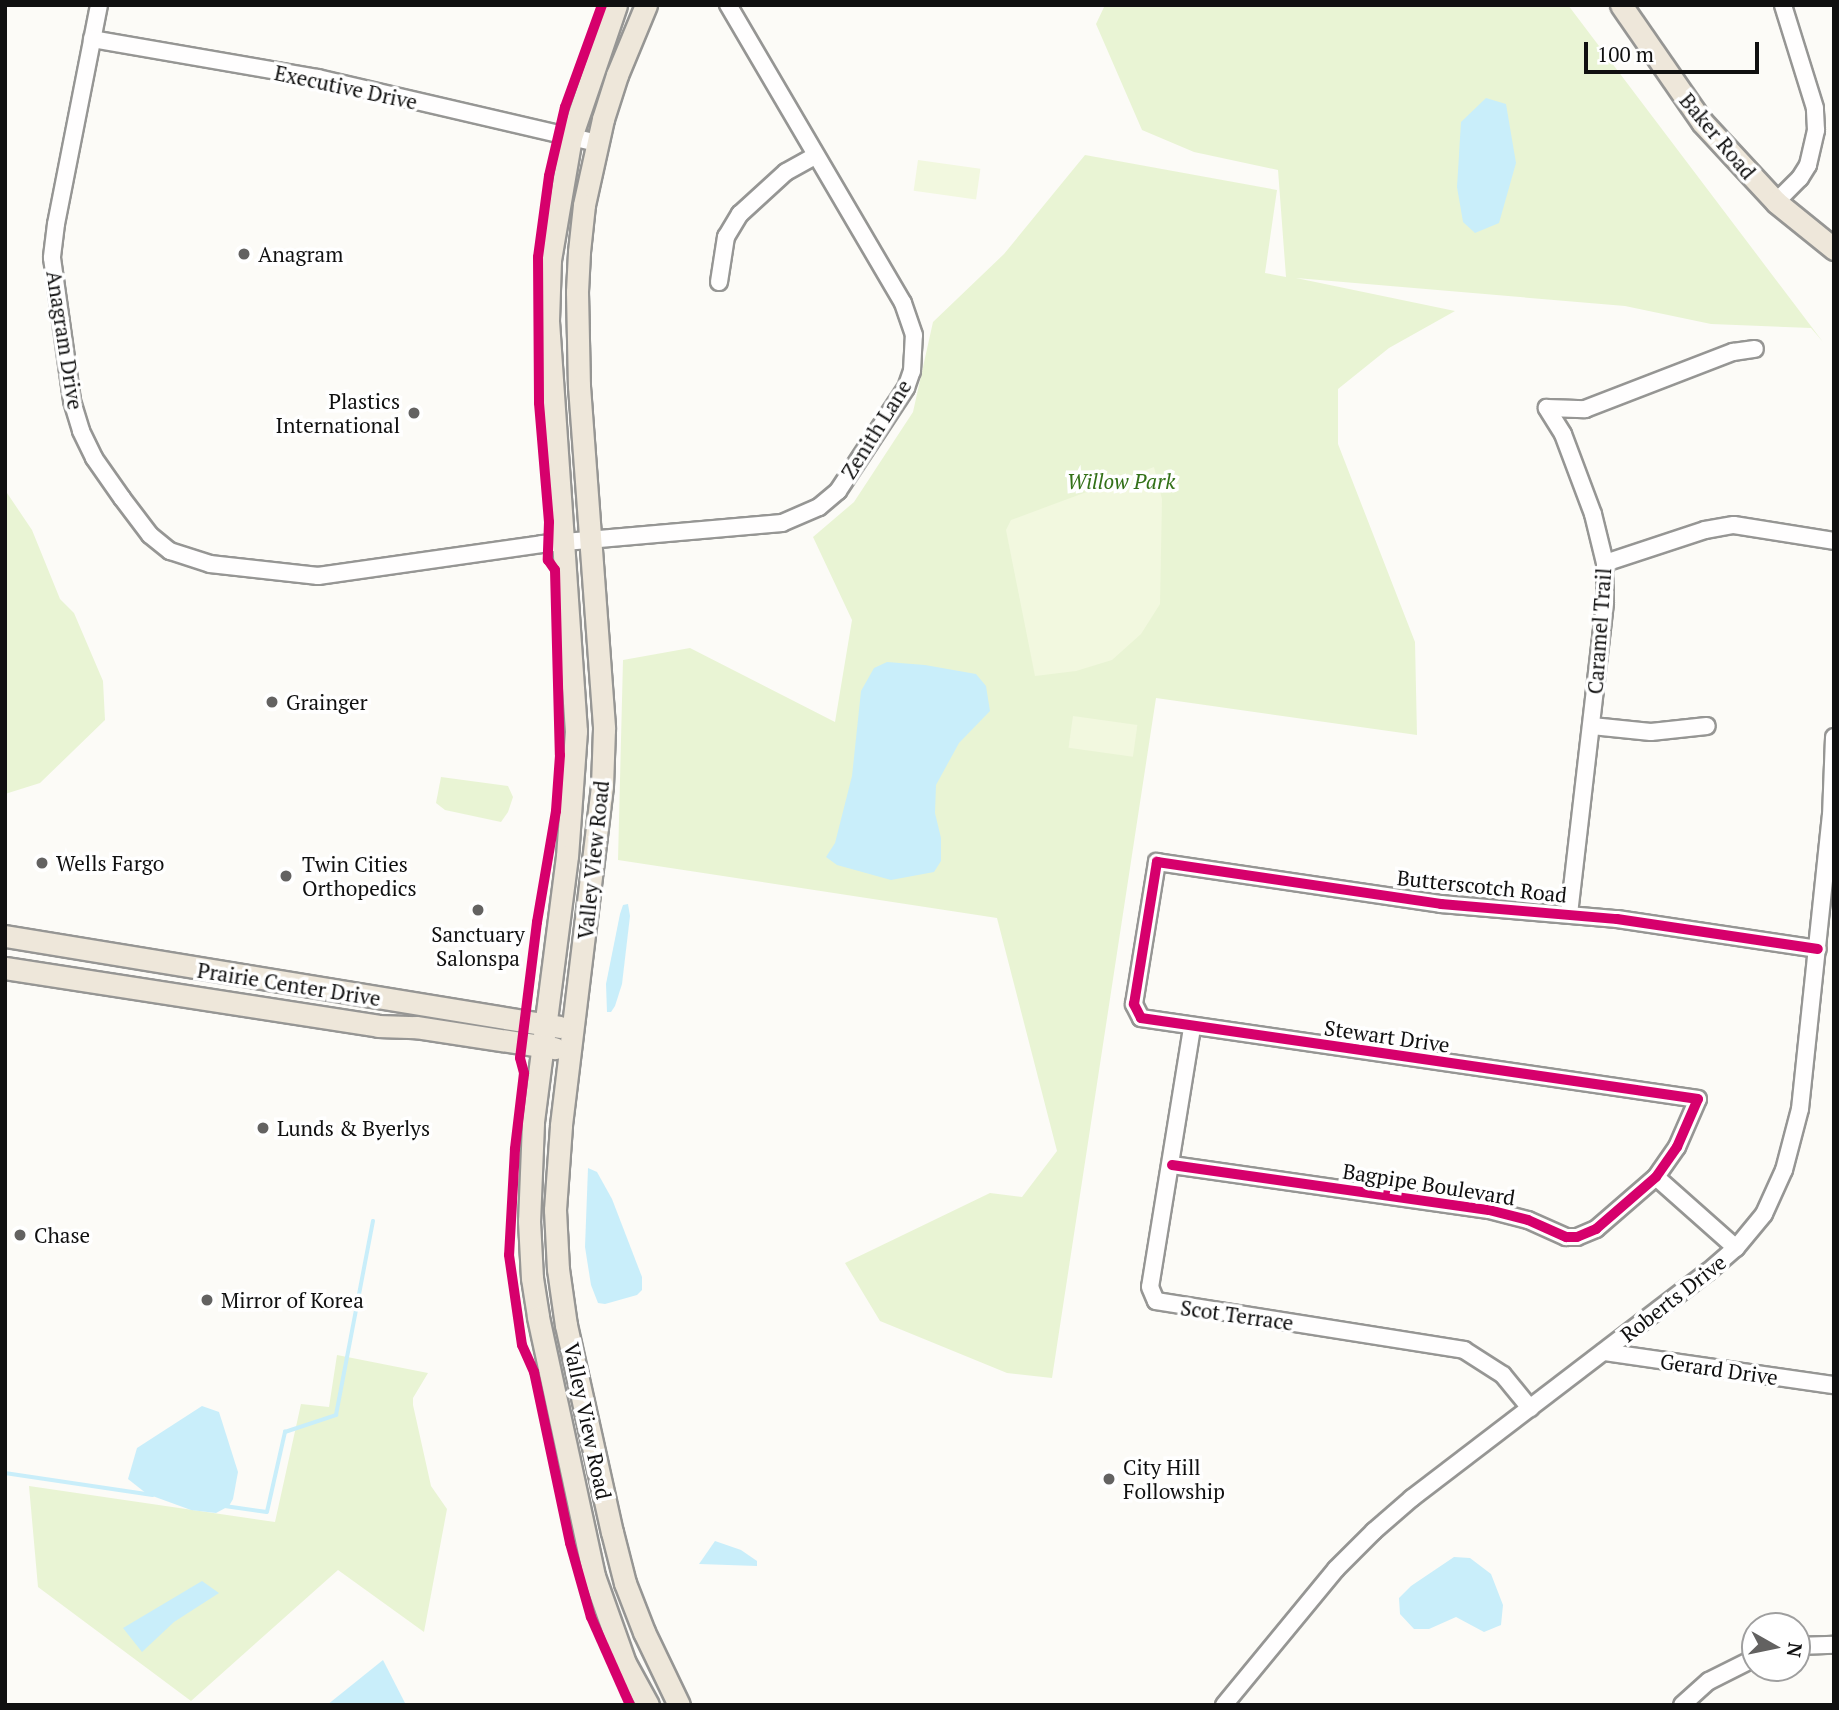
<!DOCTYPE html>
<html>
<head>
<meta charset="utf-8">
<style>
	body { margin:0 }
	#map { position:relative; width:1839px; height:1710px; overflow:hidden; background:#fcfbf7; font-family:"PT Serif",serif }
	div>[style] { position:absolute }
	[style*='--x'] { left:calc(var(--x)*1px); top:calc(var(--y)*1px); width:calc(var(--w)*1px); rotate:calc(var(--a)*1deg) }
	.green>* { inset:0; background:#e9f4d4 }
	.pitch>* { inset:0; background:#f2f8df; transform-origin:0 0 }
	.water>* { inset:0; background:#c9eefa }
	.stream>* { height:3.5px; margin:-1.75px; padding:0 1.75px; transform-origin:1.75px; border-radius:1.75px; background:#c9eefa }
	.roads { filter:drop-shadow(2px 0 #969694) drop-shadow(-2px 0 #969694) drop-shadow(0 2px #969694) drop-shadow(0 -2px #969694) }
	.minor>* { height:16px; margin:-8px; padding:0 8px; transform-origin:8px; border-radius:8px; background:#fffefe }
	.major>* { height:21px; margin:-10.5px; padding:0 10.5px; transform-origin:10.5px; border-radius:10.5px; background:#eee7da }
	.cycleway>* { height:10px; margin:-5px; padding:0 5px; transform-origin:5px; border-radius:5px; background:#d6006c }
	.dots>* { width:19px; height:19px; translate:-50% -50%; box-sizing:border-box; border:4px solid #fff; border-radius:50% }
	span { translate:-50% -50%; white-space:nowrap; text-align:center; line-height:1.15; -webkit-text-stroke:7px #fff; paint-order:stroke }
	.street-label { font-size:21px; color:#101010 }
	.poi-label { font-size:21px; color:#101010 }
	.left { translate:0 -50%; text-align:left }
	.right { translate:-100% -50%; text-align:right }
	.park-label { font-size:21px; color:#337118; font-style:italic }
	.frame { position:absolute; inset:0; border:7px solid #101010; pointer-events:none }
	.north { position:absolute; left:1741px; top:1612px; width:70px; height:70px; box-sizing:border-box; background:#fff; border:2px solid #9f9f9f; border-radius:50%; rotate:99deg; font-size:19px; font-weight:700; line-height:28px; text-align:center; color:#101010 }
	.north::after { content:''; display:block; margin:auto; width:24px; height:32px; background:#636261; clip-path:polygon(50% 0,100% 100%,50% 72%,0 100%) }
	.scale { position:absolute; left:1584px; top:42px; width:175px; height:32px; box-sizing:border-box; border:4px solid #101010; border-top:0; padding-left:9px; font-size:21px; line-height:24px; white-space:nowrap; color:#101010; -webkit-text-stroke:5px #fff; paint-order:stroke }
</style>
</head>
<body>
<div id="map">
	<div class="green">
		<div style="clip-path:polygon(1105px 5px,1568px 5px,1823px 342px,1811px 328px,1711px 324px,1625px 306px,1296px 278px,1455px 311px,1389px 348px,1338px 389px,1338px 444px,1415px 642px,1417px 735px,1156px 698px,1052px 1378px,1007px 1373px,880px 1321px,845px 1263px,990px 1193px,1022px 1197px,1057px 1151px,997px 918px,618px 860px,623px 660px,690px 648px,835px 722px,852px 620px,813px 537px,854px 502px,913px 412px,933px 322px,1004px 254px,1085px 155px,1277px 190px,1265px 273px,1286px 277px,1278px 170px,1194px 152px,1142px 130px,1096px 24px)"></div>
		<div style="clip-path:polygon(5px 490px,32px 530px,60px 599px,74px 613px,103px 681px,105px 720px,40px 783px,5px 794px)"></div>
		<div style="clip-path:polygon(441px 777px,508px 786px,513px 797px,508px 812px,501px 822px,445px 810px,436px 803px)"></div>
		<div style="clip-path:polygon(337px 1355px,428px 1373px,413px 1398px,413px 1405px,431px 1486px,447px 1509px,424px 1632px,338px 1570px,191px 1701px,38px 1587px,29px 1486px,275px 1522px,301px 1404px,329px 1407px)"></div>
	</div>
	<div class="pitch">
		<div style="left:918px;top:160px;width:63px;height:31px;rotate:8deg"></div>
		<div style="clip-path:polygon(1154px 467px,1162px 499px,1160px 604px,1141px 634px,1112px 660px,1076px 671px,1035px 676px,1006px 530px,1011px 520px)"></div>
		<div style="left:1073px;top:716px;width:65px;height:32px;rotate:8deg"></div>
	</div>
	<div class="water">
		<div style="clip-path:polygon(1486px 98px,1506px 104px,1516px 163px,1499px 223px,1475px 233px,1463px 222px,1457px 187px,1461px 122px)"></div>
		<div style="clip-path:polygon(887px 662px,925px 665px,976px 674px,986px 686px,990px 711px,959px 743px,936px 785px,935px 813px,941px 838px,941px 861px,934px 872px,891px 880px,837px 865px,826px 857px,835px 843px,852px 776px,861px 691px,874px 668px)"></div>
		<div style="clip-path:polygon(628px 904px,630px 916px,622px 984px,615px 1006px,611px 1012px,607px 1012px,606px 984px,620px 914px,623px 905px)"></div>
		<div style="clip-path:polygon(588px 1168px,597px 1172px,612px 1199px,642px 1277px,642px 1290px,637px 1295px,605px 1304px,598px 1303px,591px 1285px,585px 1247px)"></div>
		<div style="clip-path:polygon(202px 1406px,219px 1412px,238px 1472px,233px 1499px,229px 1506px,216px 1513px,191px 1510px,147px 1494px,128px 1479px,137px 1448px)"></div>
		<div style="clip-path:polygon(715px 1541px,741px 1550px,757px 1561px,757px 1566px,699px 1564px)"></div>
		<div style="clip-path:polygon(1454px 1557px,1470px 1558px,1491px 1574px,1503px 1605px,1501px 1625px,1484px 1632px,1456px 1617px,1429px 1629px,1414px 1629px,1400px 1614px,1399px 1598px,1411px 1586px)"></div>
		<div style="clip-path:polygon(202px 1581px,219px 1593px,174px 1622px,142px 1652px,123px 1628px)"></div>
		<div style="clip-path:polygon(383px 1660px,406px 1705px,327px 1705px)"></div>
	</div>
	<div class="stream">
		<div style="--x:5;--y:1473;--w:149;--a:8.5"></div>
		<div style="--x:225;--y:1506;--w:42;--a:8.1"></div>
		<div style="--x:267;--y:1512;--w:82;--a:-77.3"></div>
		<div style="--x:285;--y:1432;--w:54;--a:-18.4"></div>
		<div style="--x:336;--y:1415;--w:197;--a:-79.2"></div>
	</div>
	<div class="roads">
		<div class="minor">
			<div style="--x:99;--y:5;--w:223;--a:101.1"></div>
			<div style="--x:56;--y:224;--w:34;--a:97"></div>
			<div style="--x:52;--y:258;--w:144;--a:82"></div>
			<div style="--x:72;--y:401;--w:31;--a:73"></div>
			<div style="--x:81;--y:431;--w:30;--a:64"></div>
			<div style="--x:94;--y:458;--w:49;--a:55"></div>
			<div style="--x:122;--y:498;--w:46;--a:52.9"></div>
			<div style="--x:150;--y:535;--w:26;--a:39"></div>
			<div style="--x:170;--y:551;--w:42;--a:18"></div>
			<div style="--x:210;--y:564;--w:109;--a:6.3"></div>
			<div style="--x:318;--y:576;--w:226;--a:-8.1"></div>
			<div style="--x:542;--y:544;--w:241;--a:-5"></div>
			<div style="--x:782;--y:523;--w:40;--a:-23.4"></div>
			<div style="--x:819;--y:507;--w:25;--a:-40"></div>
			<div style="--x:838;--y:491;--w:123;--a:-56.6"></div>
			<div style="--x:906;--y:388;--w:18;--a:-71"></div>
			<div style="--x:912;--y:371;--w:36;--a:-87"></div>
			<div style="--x:914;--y:335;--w:34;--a:-109"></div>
			<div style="--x:903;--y:303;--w:346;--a:-120.4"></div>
			<div style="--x:92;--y:39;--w:229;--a:9.8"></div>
			<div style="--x:318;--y:78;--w:287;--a:13.1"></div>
			<div style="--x:1776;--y:202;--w:34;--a:-45"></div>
			<div style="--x:1800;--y:178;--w:15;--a:-58"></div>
			<div style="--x:1808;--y:165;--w:36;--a:-77"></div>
			<div style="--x:1816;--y:130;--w:22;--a:-93"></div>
			<div style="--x:1815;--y:108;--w:108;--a:-107.3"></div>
			<div style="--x:719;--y:282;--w:46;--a:-81.2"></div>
			<div style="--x:726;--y:237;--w:27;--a:-59"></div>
			<div style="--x:740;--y:214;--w:62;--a:-42.4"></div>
			<div style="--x:786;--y:172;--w:33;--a:-29"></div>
			<div style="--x:1605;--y:563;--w:105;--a:-18.3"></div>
			<div style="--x:1705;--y:530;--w:29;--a:-10"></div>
			<div style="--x:1734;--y:525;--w:101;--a:9.1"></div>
			<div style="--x:1592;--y:726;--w:59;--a:5.8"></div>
			<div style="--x:1651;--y:732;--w:56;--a:-6.1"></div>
			<div style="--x:1569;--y:914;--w:314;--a:-83.4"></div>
			<div style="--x:1605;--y:602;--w:39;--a:-90"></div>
			<div style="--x:1605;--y:563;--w:50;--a:-103.8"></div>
			<div style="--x:1593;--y:514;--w:85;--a:-110.6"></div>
			<div style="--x:1563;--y:434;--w:31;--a:-122"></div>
			<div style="--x:1547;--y:408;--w:38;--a:2"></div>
			<div style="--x:1585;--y:409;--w:159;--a:-21.1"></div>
			<div style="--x:1733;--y:352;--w:22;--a:-8"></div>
			<div style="--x:1192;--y:1028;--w:262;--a:99.2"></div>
			<div style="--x:1150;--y:1287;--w:15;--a:67"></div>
			<div style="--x:1156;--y:1301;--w:312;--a:9"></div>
			<div style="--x:1464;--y:1350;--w:46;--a:32.7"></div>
			<div style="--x:1503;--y:1375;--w:43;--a:50.7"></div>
			<div style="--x:1172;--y:1165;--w:320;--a:8.1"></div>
			<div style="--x:1489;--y:1210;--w:40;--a:14.4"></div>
			<div style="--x:1528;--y:1220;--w:42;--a:24.1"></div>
			<div style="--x:1566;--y:1237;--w:11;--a:0"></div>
			<div style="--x:1577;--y:1237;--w:21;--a:-23"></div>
			<div style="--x:1596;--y:1229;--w:79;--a:-40.9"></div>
			<div style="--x:1656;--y:1177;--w:37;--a:-55"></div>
			<div style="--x:1677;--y:1147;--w:52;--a:-66.4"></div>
			<div style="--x:1698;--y:1099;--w:563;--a:-171.73"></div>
			<div style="--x:1141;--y:1018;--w:16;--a:-117"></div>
			<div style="--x:1134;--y:1004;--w:144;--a:-80.8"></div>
			<div style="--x:1157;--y:862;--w:287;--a:8.4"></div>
			<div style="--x:1441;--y:904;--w:177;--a:4.9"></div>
			<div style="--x:1617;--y:919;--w:203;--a:8.5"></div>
			<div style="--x:1656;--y:1177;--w:107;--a:41.6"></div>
			<div style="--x:1604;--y:1352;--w:232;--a:8.2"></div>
			<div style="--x:1797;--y:1646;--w:37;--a:-2"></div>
			<div style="--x:1224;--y:1705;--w:176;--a:-50.5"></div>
			<div style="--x:1336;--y:1569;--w:54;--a:-45"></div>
			<div style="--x:1374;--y:1531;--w:50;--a:-41"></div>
			<div style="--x:1412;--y:1498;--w:372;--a:-37.4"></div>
			<div style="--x:1708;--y:1272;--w:37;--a:-41"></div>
			<div style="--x:1736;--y:1248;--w:44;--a:-50.5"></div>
			<div style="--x:1764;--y:1214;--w:48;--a:-65.6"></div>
			<div style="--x:1784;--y:1170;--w:63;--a:-75.3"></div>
			<div style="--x:1800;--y:1109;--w:295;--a:-84"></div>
			<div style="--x:1831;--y:816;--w:79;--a:-87.8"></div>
			<div style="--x:1682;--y:1705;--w:36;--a:-42"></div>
			<div style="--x:1709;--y:1681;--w:51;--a:-26.6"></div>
		</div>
		<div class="major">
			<div style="--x:616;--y:5;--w:139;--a:108.8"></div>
			<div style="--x:571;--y:137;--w:125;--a:99.7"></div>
			<div style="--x:550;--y:260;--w:61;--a:91.9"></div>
			<div style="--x:548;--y:321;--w:411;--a:86.1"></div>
			<div style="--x:576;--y:731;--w:125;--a:94.1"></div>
			<div style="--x:567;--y:856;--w:269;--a:97.3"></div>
			<div style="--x:533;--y:1123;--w:98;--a:92.3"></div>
			<div style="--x:529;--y:1221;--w:57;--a:87"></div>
			<div style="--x:532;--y:1278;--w:39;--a:81"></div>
			<div style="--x:538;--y:1317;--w:265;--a:77.8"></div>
			<div style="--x:594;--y:1576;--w:92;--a:70.4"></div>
			<div style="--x:625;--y:1663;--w:48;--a:61.3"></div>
			<div style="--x:646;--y:5;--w:76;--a:112.5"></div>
			<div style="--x:617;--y:75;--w:46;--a:107.7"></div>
			<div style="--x:603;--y:119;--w:88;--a:102.5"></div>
			<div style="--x:584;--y:205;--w:47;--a:96.1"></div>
			<div style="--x:579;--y:252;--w:40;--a:92.9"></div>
			<div style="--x:577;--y:292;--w:94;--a:88.8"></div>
			<div style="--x:579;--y:386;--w:344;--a:85.8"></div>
			<div style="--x:604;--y:729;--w:57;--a:92"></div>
			<div style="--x:602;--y:786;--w:342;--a:96.9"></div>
			<div style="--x:561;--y:1126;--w:84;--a:94.1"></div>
			<div style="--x:555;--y:1210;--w:59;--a:87.1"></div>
			<div style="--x:558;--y:1269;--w:57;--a:81.9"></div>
			<div style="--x:566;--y:1325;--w:212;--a:77.5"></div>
			<div style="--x:612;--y:1532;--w:53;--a:75.7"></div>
			<div style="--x:625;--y:1583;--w:53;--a:68.8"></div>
			<div style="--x:644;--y:1632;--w:81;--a:64.4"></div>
			<div style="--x:1621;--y:5;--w:142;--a:55.3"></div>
			<div style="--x:1702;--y:122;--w:109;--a:47.2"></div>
			<div style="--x:1776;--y:202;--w:75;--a:39"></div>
			<div style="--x:5;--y:936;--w:562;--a:9.31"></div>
			<div style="--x:5;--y:968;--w:377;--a:8.8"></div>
			<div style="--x:378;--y:1026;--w:38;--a:2"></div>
			<div style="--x:416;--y:1027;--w:140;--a:8.7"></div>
		</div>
	</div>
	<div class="cycleway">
		<div style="--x:602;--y:5;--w:109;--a:109.9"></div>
		<div style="--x:565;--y:107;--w:71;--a:103.1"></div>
		<div style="--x:549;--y:176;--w:82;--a:97.7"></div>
		<div style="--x:538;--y:257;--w:146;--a:89.6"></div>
		<div style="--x:539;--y:403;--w:119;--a:85.2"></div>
		<div style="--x:549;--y:522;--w:38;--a:92"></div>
		<div style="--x:548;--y:560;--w:12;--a:55"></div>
		<div style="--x:555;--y:570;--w:185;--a:88.5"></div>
		<div style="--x:560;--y:755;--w:56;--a:94.1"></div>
		<div style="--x:556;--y:811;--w:113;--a:99.7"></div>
		<div style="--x:537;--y:922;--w:137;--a:97.1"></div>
		<div style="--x:520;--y:1058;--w:16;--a:75"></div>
		<div style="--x:524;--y:1073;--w:77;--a:96.8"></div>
		<div style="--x:515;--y:1149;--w:106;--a:93.2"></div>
		<div style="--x:509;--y:1255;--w:91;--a:81.8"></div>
		<div style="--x:522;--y:1345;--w:30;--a:66"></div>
		<div style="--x:534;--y:1372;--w:175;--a:78.1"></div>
		<div style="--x:570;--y:1543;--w:77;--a:74.2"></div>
		<div style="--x:591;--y:1617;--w:96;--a:66.1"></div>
		<div style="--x:1172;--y:1165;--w:320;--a:8.1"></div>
		<div style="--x:1489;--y:1210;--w:40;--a:14.4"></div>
		<div style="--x:1528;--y:1220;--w:42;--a:24.1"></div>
		<div style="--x:1566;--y:1237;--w:11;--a:0"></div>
		<div style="--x:1577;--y:1237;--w:21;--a:-23"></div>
		<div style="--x:1596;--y:1229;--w:79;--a:-40.9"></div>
		<div style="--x:1656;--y:1177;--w:37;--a:-55"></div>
		<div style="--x:1677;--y:1147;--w:52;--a:-66.4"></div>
		<div style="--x:1698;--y:1099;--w:563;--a:-171.73"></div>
		<div style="--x:1141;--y:1018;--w:16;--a:-117"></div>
		<div style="--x:1134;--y:1004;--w:144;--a:-80.8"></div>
		<div style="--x:1157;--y:862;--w:287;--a:8.4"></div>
		<div style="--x:1441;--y:904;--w:177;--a:4.9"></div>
		<div style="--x:1617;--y:919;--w:203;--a:8.5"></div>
	</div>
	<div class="dots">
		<div style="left:244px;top:254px;background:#636261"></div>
		<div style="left:414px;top:413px;background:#636261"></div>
		<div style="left:272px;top:702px;background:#636261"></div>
		<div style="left:42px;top:863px;background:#636261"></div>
		<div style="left:286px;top:876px;background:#636261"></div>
		<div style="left:478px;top:910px;background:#636261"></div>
		<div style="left:263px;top:1128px;background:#636261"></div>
		<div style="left:20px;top:1235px;background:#636261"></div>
		<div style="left:207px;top:1300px;background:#636261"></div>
		<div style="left:1109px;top:1479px;background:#636261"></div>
	</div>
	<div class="street-label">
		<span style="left:346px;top:87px;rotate:12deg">Executive Drive</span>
		<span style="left:1718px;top:136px;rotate:50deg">Baker Road</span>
		<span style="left:65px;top:340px;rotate:81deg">Anagram Drive</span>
		<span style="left:876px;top:429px;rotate:-58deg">Zenith Lane</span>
		<span style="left:1599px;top:631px;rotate:-86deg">Caramel Trail</span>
		<span style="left:593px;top:860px;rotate:-84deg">Valley View Road</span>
		<span style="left:1482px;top:886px;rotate:6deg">Butterscotch Road</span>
		<span style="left:289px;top:984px;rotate:9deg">Prairie Center Drive</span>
		<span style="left:1387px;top:1036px;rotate:8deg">Stewart Drive</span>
		<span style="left:1429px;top:1184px;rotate:9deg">Bagpipe Boulevard</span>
		<span style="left:1673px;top:1298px;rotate:-38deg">Roberts Drive</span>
		<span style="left:1237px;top:1315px;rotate:8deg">Scot Terrace</span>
		<span style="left:1719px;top:1369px;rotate:8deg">Gerard Drive</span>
		<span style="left:588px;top:1421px;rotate:78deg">Valley View Road</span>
	</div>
	<div class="poi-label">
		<span class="left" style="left:258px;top:254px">Anagram</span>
		<span class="right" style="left:400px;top:413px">Plastics<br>International</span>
		<span class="left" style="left:286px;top:702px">Grainger</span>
		<span class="left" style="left:56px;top:863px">Wells Fargo</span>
		<span class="left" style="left:302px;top:876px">Twin Cities<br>Orthopedics</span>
		<span style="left:478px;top:946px">Sanctuary<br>Salonspa</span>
		<span class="left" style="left:277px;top:1128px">Lunds &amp; Byerlys</span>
		<span class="left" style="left:34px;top:1235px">Chase</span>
		<span class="left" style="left:221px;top:1300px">Mirror of Korea</span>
		<span class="left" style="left:1123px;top:1479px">City Hill<br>Followship</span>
	</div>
	<div class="park-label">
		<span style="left:1121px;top:481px">Willow Park</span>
	</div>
	<div class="frame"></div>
	<div class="north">N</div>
	<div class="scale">100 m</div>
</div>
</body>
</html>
